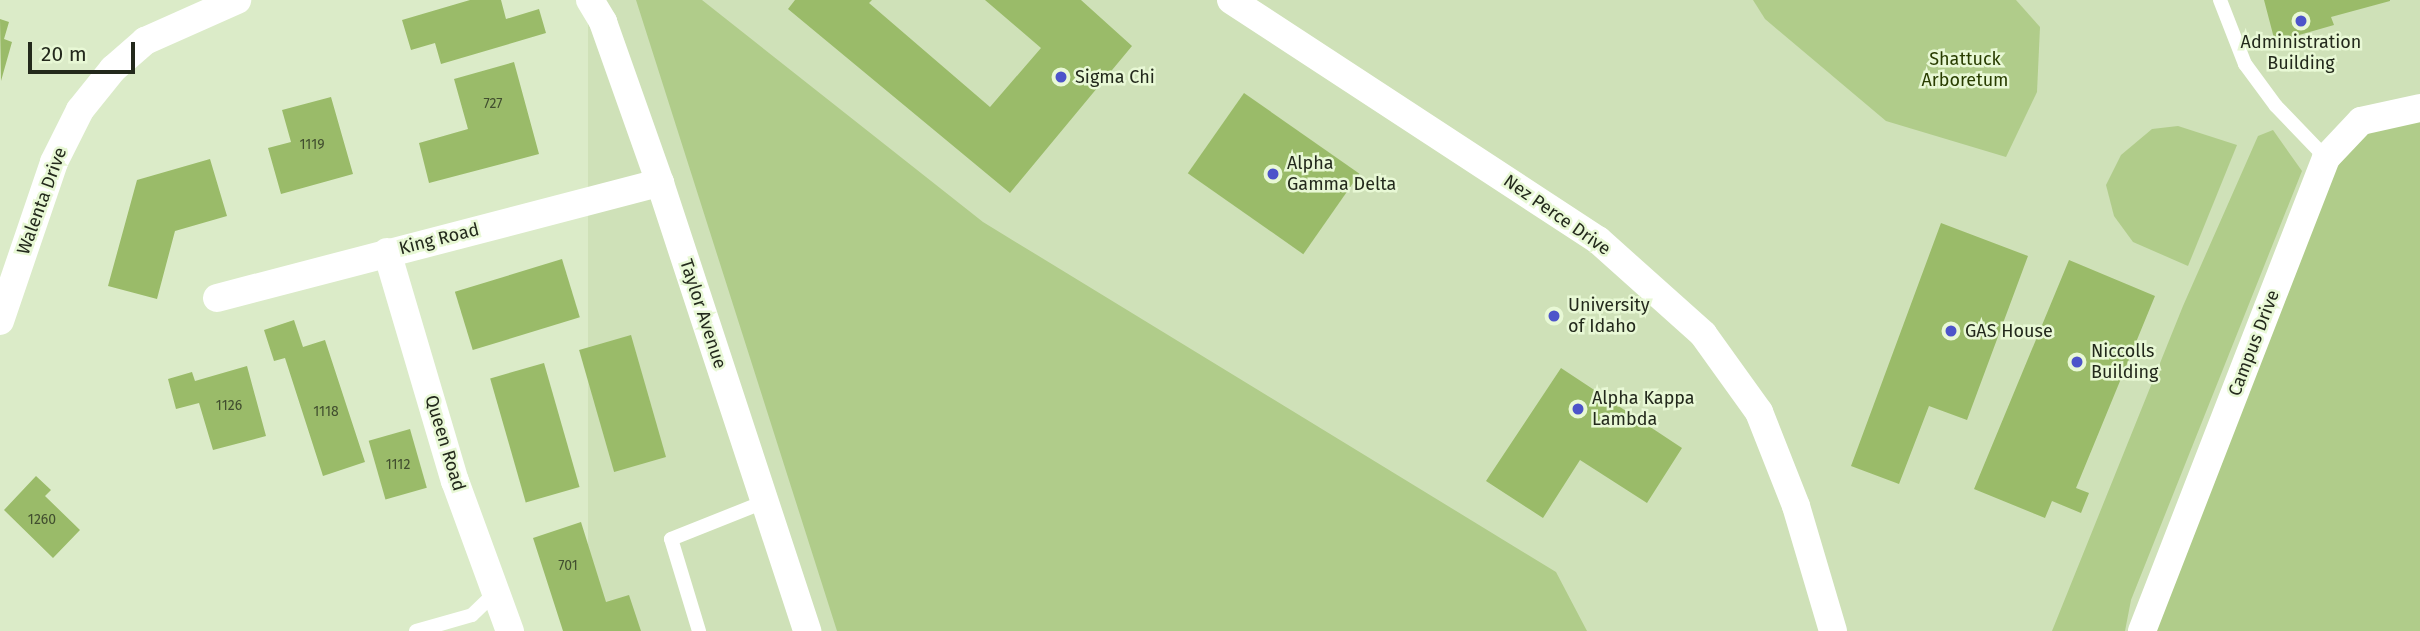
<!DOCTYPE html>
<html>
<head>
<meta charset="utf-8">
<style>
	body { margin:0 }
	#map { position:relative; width:2420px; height:631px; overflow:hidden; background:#dbebc8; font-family:"Fira Sans",sans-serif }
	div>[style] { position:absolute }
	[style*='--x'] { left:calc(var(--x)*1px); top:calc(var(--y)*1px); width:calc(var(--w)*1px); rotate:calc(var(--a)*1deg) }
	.built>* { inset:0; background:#cfe1b8; transform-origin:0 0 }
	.green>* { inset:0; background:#b0cc8a }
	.building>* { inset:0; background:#9abb69; transform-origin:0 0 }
	.service>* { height:14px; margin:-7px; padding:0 7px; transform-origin:7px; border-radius:7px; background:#fff }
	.minor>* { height:28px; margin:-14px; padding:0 14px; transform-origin:14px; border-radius:14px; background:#fff }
	.dots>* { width:19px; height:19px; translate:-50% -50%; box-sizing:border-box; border:4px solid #e8f8d5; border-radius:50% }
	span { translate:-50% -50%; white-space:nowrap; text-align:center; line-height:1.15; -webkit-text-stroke:5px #e8f8d5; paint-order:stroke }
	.number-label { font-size:14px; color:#414e2f }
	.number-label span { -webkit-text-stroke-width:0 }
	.poi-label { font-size:18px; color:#23291c }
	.left { translate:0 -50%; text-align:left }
	.park-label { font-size:18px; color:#293d00 }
	.street-label { font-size:18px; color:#23291c }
	.scale { position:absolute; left:28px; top:42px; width:107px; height:32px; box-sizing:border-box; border:4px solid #23291c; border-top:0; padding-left:9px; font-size:21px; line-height:24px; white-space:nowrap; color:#23291c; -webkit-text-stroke:5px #e8f8d5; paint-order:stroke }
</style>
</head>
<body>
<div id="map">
	<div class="built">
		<div style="left:588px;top:0;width:1832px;height:662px"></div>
	</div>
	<div class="green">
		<div style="clip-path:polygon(636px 0,702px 0,983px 222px,1556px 572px,1587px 631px,837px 631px)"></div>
		<div style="clip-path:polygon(1753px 0,2016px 0,2040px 27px,2037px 92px,2006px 157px,1886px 121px,1765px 19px)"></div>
		<div style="clip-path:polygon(2420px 108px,2420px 631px,2142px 631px,2326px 158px,2361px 121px)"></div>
		<div style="clip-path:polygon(2178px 126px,2237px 145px,2188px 266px,2133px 242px,2114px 216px,2106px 185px,2121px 155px,2152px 129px)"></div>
		<div style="clip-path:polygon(2273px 130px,2302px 171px,2131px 600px,2125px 631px,2052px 631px,2183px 306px,2258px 136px)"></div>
	</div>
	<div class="building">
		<div style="clip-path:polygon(470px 0,501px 0,506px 19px,539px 9px,546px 33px,441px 64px,435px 43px,411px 50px,402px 20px)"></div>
		<div style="clip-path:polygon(795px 0,872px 0,869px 3px,990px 107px,1041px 48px,985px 0,1081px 0,1132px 46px,1010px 193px,788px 9px)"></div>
		<div style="clip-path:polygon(2264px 0,2390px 0,2390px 1px,2331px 17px,2334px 25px,2275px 42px)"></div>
		<div style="clip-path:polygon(0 19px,9px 22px,4px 39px,12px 42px,1px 81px)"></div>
		<div style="clip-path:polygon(514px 62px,539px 154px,429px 183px,419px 143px,468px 129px,454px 79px)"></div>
		<div style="left:1244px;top:93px;width:141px;height:98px;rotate:35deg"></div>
		<div style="clip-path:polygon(331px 97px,353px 174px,281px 194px,268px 148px,291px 142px,282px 110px)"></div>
		<div style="clip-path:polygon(210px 159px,227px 216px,175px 231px,157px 299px,108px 286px,137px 180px)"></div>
		<div style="clip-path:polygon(1941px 223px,2028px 256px,1967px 420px,1929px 406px,1899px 484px,1851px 466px)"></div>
		<div style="left:562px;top:259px;width:61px;height:112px;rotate:73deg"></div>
		<div style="clip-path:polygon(2069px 260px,2155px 296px,2076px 488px,2089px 493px,2081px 513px,2052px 501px,2045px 518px,1974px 489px)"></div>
		<div style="clip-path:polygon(294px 320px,303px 347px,325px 340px,365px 462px,323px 476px,285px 358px,274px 361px,264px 330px)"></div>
		<div style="left:631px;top:335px;width:127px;height:54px;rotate:74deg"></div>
		<div style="left:544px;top:363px;width:129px;height:56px;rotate:74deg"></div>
		<div style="clip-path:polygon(247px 366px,266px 436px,213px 450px,199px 403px,176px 409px,168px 379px,192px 372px,195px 381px)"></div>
		<div style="clip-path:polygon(1561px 368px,1682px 448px,1647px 503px,1580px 460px,1543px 518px,1486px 481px)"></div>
		<div style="left:410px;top:429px;width:61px;height:43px;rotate:74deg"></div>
		<div style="clip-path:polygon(36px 476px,51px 490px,45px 496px,80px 530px,53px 558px,4px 510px)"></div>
		<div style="clip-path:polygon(581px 522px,606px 602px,629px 595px,641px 631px,563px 631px,533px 538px)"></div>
	</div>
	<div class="service">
		<div style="--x:2220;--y:0;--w:69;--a:68.7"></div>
		<div style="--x:2245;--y:64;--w:52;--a:53.6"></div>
		<div style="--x:2276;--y:106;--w:72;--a:46.1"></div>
		<div style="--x:416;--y:631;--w:58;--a:-15.9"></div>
		<div style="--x:472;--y:615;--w:35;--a:-44"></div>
		<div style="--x:699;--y:631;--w:96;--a:-106.9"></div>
		<div style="--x:671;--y:539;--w:100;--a:-21.7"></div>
	</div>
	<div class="minor">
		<div style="--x:590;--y:0;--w:26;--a:59"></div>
		<div style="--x:603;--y:22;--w:171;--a:70.5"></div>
		<div style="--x:660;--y:183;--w:472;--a:71.8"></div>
		<div style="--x:1231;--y:0;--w:439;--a:33.2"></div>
		<div style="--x:1598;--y:240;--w:141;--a:41.8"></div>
		<div style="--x:1703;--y:334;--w:96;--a:54.3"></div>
		<div style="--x:1759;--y:412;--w:101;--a:68.5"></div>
		<div style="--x:1796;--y:506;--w:130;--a:73.5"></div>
		<div style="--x:387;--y:252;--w:239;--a:73.5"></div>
		<div style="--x:455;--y:481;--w:160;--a:69.9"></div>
		<div style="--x:217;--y:298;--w:458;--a:-14.6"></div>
		<div style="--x:0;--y:321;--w:168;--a:-71.2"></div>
		<div style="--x:54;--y:162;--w:58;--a:-63.4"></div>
		<div style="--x:80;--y:110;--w:53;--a:-51.2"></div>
		<div style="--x:113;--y:69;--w:43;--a:-41.2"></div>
		<div style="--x:145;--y:41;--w:101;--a:-24"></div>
		<div style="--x:2142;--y:631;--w:508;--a:-68.74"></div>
		<div style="--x:2326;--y:158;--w:51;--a:-46.6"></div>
		<div style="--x:2361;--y:121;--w:60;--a:-12.4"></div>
	</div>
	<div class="dots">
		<div style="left:2301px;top:21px;background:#4d54ca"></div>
		<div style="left:1061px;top:77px;background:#4d54ca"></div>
		<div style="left:1273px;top:174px;background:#4d54ca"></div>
		<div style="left:1554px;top:316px;background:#4d54ca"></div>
		<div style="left:1951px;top:331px;background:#4d54ca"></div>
		<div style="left:2077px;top:362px;background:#4d54ca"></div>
		<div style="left:1578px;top:409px;background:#4d54ca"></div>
	</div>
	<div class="number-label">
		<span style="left:493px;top:104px">727</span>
		<span style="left:312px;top:145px">1119</span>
		<span style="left:229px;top:406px">1126</span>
		<span style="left:326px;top:412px">1118</span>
		<span style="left:398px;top:465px">1112</span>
		<span style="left:42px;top:520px">1260</span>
		<span style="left:568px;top:566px">701</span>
	</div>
	<div class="poi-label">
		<span style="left:2301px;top:53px">Administration<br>Building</span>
		<span class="left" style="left:1075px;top:77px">Sigma Chi</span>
		<span class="left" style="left:1287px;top:174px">Alpha<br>Gamma Delta</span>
		<span class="left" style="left:1568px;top:316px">University<br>of Idaho</span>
		<span class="left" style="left:1965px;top:331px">GAS House</span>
		<span class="left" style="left:2091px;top:362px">Niccolls<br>Building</span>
		<span class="left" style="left:1592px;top:409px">Alpha Kappa<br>Lambda</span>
	</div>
	<div class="park-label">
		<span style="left:1965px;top:70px">Shattuck<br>Arboretum</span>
	</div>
	<div class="street-label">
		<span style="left:42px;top:201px;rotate:-70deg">Walenta Drive</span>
		<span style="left:1557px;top:215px;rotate:35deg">Nez Perce Drive</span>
		<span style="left:439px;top:239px;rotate:-14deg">King Road</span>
		<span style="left:703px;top:314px;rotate:72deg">Taylor Avenue</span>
		<span style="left:2254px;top:343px;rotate:-69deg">Campus Drive</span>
		<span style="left:445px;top:443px;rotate:73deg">Queen Road</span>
	</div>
	<div class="scale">20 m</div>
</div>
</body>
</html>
